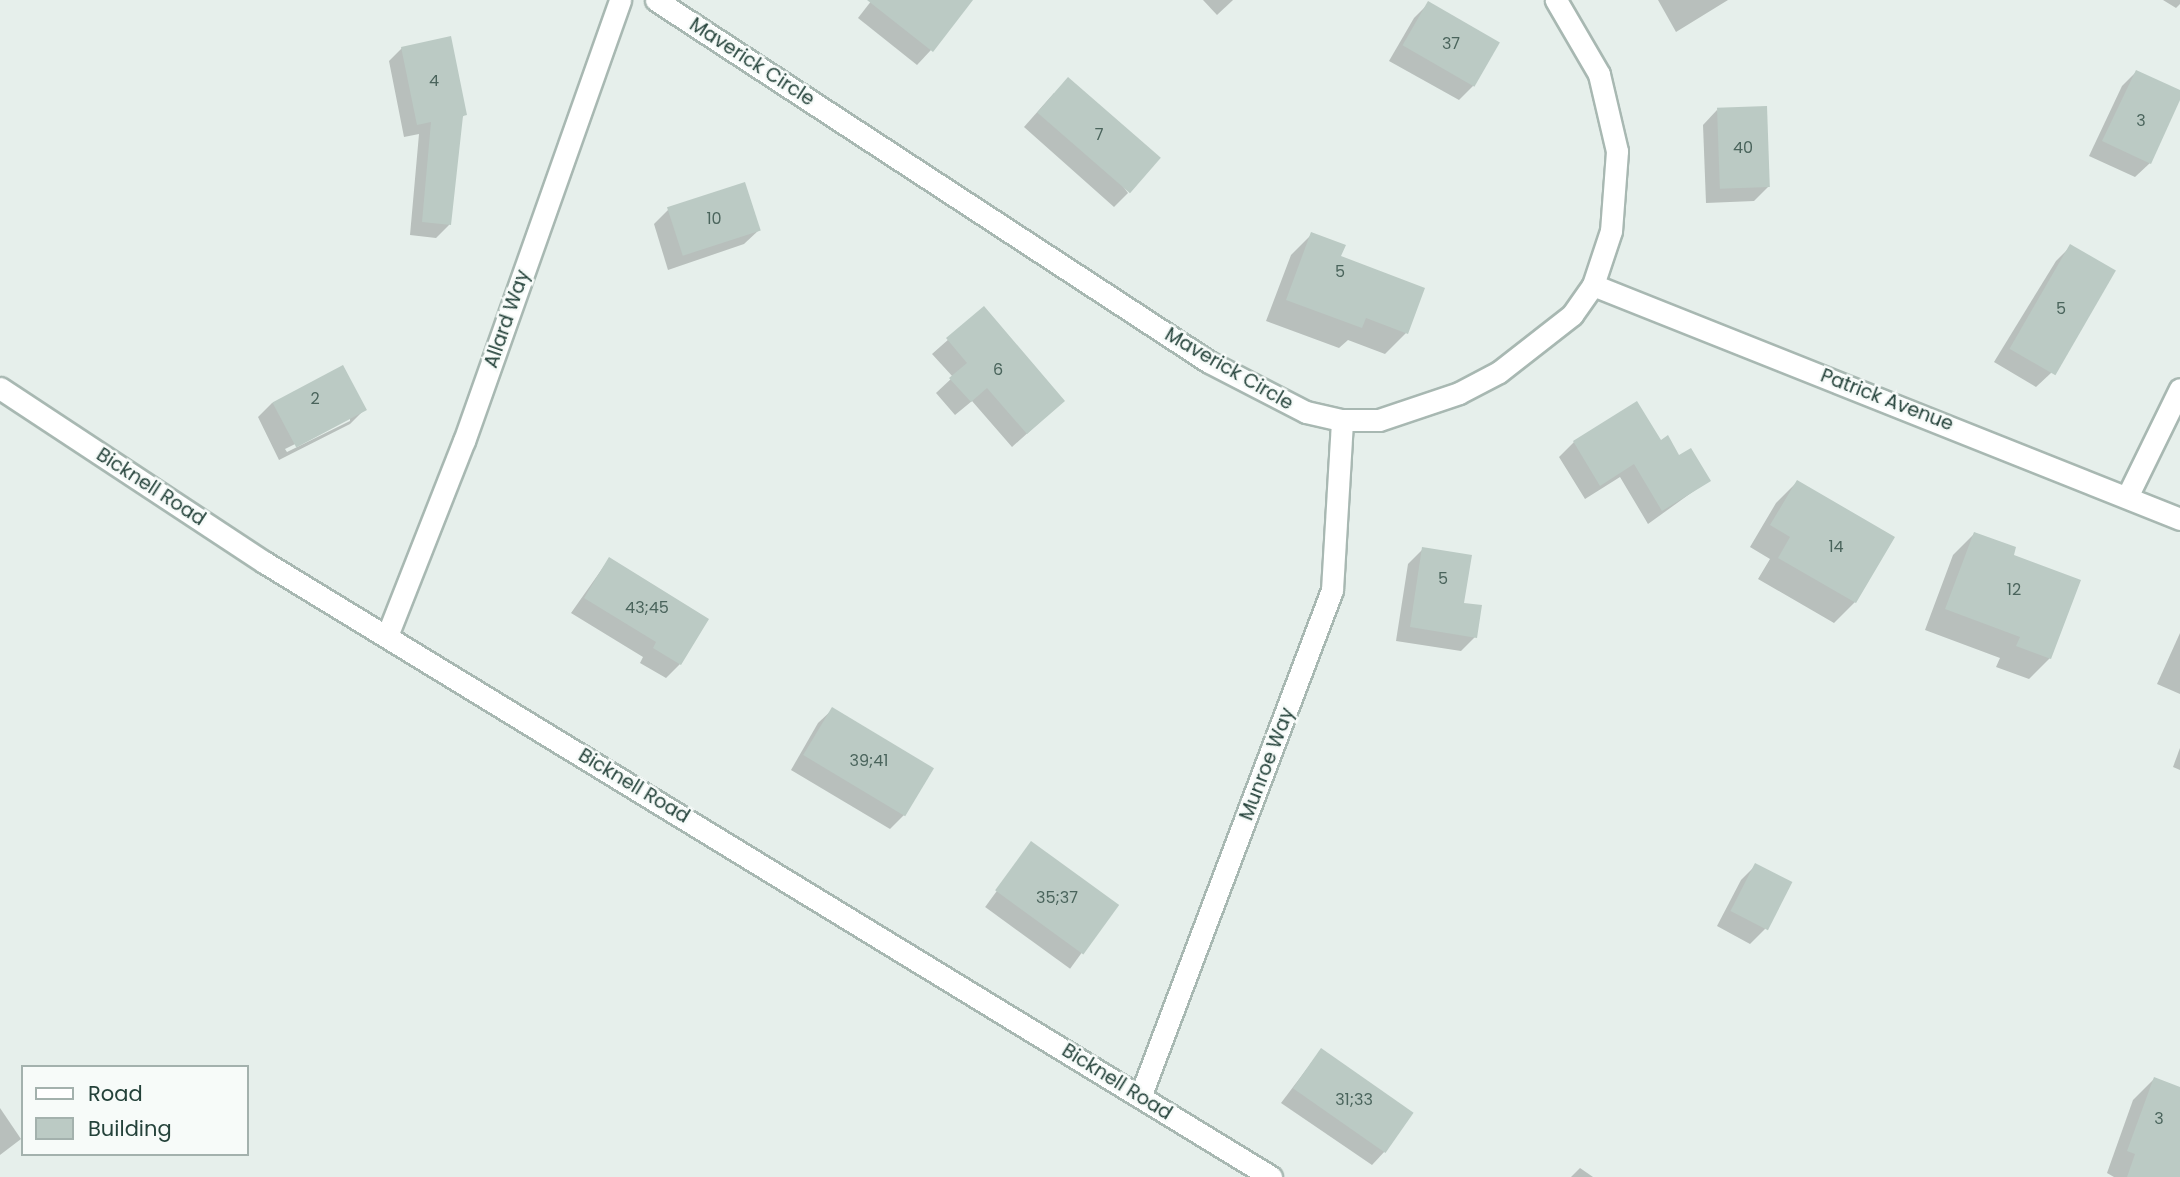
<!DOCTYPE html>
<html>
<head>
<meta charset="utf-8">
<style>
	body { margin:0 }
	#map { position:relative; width:2180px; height:1177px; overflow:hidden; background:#e6efeb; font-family:Poppins,sans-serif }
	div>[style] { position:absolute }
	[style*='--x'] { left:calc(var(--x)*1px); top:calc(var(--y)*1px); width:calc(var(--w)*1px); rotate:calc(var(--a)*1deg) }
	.shadow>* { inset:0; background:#0003; transform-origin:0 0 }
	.building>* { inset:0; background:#bbcac4; transform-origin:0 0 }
	.roads { filter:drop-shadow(2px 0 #a8b8b2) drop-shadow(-2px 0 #a8b8b2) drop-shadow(0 2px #a8b8b2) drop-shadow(0 -2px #a8b8b2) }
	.minor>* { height:21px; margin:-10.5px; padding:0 10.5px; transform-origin:10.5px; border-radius:10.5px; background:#fff }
	.tertiary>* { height:21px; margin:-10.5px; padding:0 10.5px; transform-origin:10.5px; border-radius:10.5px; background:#fff }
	span { translate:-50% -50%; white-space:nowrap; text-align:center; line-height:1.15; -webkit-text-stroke:5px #f7fbf9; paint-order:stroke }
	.number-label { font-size:16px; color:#4a645c }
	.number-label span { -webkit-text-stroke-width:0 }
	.street-label { font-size:19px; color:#24423a }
	.legend { position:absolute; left:21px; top:1065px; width:228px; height:91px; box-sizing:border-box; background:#f7fbf9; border:2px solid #a3b1ad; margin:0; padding:9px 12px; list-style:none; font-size:21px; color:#24423a }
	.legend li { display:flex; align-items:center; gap:14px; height:35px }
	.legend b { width:35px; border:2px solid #a3b1ad }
</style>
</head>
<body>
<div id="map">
	<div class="shadow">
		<div style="clip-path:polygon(872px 0,948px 0,931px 50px,917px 65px,858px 18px)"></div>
		<div style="clip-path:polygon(1203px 0,1233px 0,1217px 15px)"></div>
		<div style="clip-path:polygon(1658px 0,1728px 0,1676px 32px)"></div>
		<div style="clip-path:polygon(2163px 0,2180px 0,2180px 4px,2176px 8px)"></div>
		<div style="clip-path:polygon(1428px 4px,1497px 43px,1473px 86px,1459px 100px,1389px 61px,1414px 18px)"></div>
		<div style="clip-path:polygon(402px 48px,465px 114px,461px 119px,449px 225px,436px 238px,410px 235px,419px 134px,404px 137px,389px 61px)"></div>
		<div style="clip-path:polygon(2136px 72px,2180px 92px,2180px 96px,2150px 163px,2135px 177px,2089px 156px,2122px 86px)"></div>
		<div style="clip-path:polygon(1054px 93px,1128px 193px,1114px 207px,1024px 127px)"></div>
		<div style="clip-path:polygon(1717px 110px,1768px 187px,1754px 201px,1706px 203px,1703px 125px)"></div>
		<div style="clip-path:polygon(668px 210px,759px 230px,744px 244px,668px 270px,654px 224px)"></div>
		<div style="clip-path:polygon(1312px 234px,1406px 333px,1385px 354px,1348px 340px,1339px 348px,1266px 321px,1291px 255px)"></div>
		<div style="clip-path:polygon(2071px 246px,2051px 373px,2036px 387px,1994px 362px,2056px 261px)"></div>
		<div style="clip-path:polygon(984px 308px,1063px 401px,1012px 447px,972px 401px,955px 415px,936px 393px,953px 377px,932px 354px)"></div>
		<div style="clip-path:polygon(evenodd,272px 403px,364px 410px,350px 424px,279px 460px,258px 417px,272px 403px,350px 417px,350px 421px,287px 452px,285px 449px,350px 417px)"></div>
		<div style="clip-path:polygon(1636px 404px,1660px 442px,1709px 480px,1648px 524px,1620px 477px,1585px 499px,1559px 457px,1574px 442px)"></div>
		<div style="clip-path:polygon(1797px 482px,1892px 538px,1855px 602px,1834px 623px,1758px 579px,1770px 559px,1750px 547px,1776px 503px)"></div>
		<div style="clip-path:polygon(1974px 534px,2011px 556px,2050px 658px,2029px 679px,1996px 667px,2000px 658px,1925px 630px,1953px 555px)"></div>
		<div style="clip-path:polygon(1423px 549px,1462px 604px,1475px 637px,1461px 651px,1396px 641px,1408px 564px)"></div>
		<div style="clip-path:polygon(609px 559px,680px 664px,666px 678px,640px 663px,643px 657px,571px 613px)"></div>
		<div style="clip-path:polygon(2180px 633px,2180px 694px,2157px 684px)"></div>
		<div style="clip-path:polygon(833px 709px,904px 815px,890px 829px,791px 770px,818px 723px)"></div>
		<div style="clip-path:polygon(2180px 748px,2180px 770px,2173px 767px)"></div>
		<div style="left:1031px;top:844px;width:105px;height:78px;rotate:36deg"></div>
		<div style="clip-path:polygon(1756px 865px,1765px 929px,1750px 944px,1717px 926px,1741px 880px)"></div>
		<div style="clip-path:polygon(1321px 1050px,1386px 1150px,1372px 1165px,1281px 1103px)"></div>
		<div style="clip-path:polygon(2154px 1079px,2180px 1088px,2180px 1177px,2114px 1177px,2107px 1173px,2133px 1100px)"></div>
		<div style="clip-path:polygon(0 1108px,21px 1139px,0 1155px)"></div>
		<div style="clip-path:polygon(1580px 1168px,1593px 1177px,1571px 1177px)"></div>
	</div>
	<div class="building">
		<div style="clip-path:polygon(867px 0,973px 0,933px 52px)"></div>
		<div style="left:1428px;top:1px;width:83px;height:51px;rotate:30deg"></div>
		<div style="clip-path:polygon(451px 36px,467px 115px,463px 116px,451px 225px,422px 222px,431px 122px,417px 125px,401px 47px)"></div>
		<div style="clip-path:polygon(2136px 70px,2180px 90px,2180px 100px,2151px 164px,2102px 141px)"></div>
		<div style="left:1068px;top:77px;width:123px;height:47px;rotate:41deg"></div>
		<div style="left:1767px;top:106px;width:81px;height:50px;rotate:88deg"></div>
		<div style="left:745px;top:182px;width:51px;height:82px;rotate:72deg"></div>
		<div style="clip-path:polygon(1311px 232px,1346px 245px,1341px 256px,1425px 288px,1408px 334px,1366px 318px,1362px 328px,1286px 300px)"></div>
		<div style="left:2070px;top:244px;width:53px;height:121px;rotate:30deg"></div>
		<div style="clip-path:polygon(984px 306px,1065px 401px,1027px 434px,987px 388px,971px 402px,949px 378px,967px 363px,946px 338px)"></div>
		<div style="left:343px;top:365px;width:51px;height:80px;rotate:62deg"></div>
		<div style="clip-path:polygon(1637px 401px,1661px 440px,1668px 435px,1679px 455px,1691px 448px,1711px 481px,1662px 511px,1634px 464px,1600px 486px,1573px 441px)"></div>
		<div style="clip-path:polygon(1797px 480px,1895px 537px,1856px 603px,1778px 558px,1790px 537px,1770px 525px)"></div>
		<div style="clip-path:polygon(1974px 532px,2016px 547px,2014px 555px,2081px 580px,2051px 659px,2016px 646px,2020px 637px,1945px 609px)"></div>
		<div style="clip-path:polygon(1422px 547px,1472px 555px,1464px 603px,1482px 605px,1477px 638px,1410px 627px)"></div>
		<div style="clip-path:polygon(609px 557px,709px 619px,681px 665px,653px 648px,656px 642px,584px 598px)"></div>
		<div style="left:832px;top:707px;width:119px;height:56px;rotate:31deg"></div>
		<div style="left:1031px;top:841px;width:109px;height:61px;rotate:36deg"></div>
		<div style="left:1755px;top:863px;width:42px;height:54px;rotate:27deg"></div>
		<div style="left:1321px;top:1048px;width:113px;height:49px;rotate:35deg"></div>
		<div style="clip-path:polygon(2154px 1077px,2180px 1087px,2180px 1177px,2127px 1177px,2135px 1154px,2127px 1151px)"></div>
	</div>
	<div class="roads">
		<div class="minor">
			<div style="--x:656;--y:0;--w:661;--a:33.21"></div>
			<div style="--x:1209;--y:362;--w:109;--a:27.3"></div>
			<div style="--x:1306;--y:412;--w:37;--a:13"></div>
			<div style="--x:1342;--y:420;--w:37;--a:0"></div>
			<div style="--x:1379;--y:420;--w:84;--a:-18.6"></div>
			<div style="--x:1459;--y:393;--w:45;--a:-27.7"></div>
			<div style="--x:1499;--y:372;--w:93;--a:-38"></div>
			<div style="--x:1572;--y:315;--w:37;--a:-55"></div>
			<div style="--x:1593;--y:285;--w:57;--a:-71.6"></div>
			<div style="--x:1611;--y:231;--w:80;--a:-85.7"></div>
			<div style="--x:1617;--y:151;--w:79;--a:-103.2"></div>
			<div style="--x:1599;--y:74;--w:86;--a:-120.2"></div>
			<div style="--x:1593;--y:285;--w:632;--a:21.73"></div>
			<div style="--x:2127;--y:497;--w:120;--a:-63.9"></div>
			<div style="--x:387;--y:636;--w:210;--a:-68.5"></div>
			<div style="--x:464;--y:441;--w:468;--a:-70.5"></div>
			<div style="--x:1140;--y:1097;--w:542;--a:-69.26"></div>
			<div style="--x:1332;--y:590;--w:170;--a:-86.6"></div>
		</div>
		<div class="tertiary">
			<div style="--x:0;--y:388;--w:316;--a:33.4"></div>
			<div style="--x:264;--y:562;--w:1180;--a:31.41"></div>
		</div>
	</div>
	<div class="number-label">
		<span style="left:1451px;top:44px">37</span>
		<span style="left:434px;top:81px">4</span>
		<span style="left:2141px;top:121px">3</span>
		<span style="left:1099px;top:135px">7</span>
		<span style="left:1743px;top:148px">40</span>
		<span style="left:714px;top:219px">10</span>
		<span style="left:1340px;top:272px">5</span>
		<span style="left:2061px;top:309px">5</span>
		<span style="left:998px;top:370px">6</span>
		<span style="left:315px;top:399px">2</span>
		<span style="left:1836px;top:547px">14</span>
		<span style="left:1443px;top:579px">5</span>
		<span style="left:2014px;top:590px">12</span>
		<span style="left:647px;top:608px">43;45</span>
		<span style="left:869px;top:761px">39;41</span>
		<span style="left:1057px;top:898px">35;37</span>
		<span style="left:1354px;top:1100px">31;33</span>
		<span style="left:2159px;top:1119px">3</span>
	</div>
	<div class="street-label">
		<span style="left:752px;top:62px;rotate:33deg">Maverick Circle</span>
		<span style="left:507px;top:319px;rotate:-71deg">Allard Way</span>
		<span style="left:1229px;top:369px;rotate:30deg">Maverick Circle</span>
		<span style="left:1887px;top:400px;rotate:21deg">Patrick Avenue</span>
		<span style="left:151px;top:487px;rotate:33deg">Bicknell Road</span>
		<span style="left:1267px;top:764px;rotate:-69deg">Munroe Way</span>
		<span style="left:634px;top:786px;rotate:31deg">Bicknell Road</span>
		<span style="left:1117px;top:1082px;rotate:32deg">Bicknell Road</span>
	</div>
	<ul class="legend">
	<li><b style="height:9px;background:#fff"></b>Road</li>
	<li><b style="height:19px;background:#bbcac4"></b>Building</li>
	</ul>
</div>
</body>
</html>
